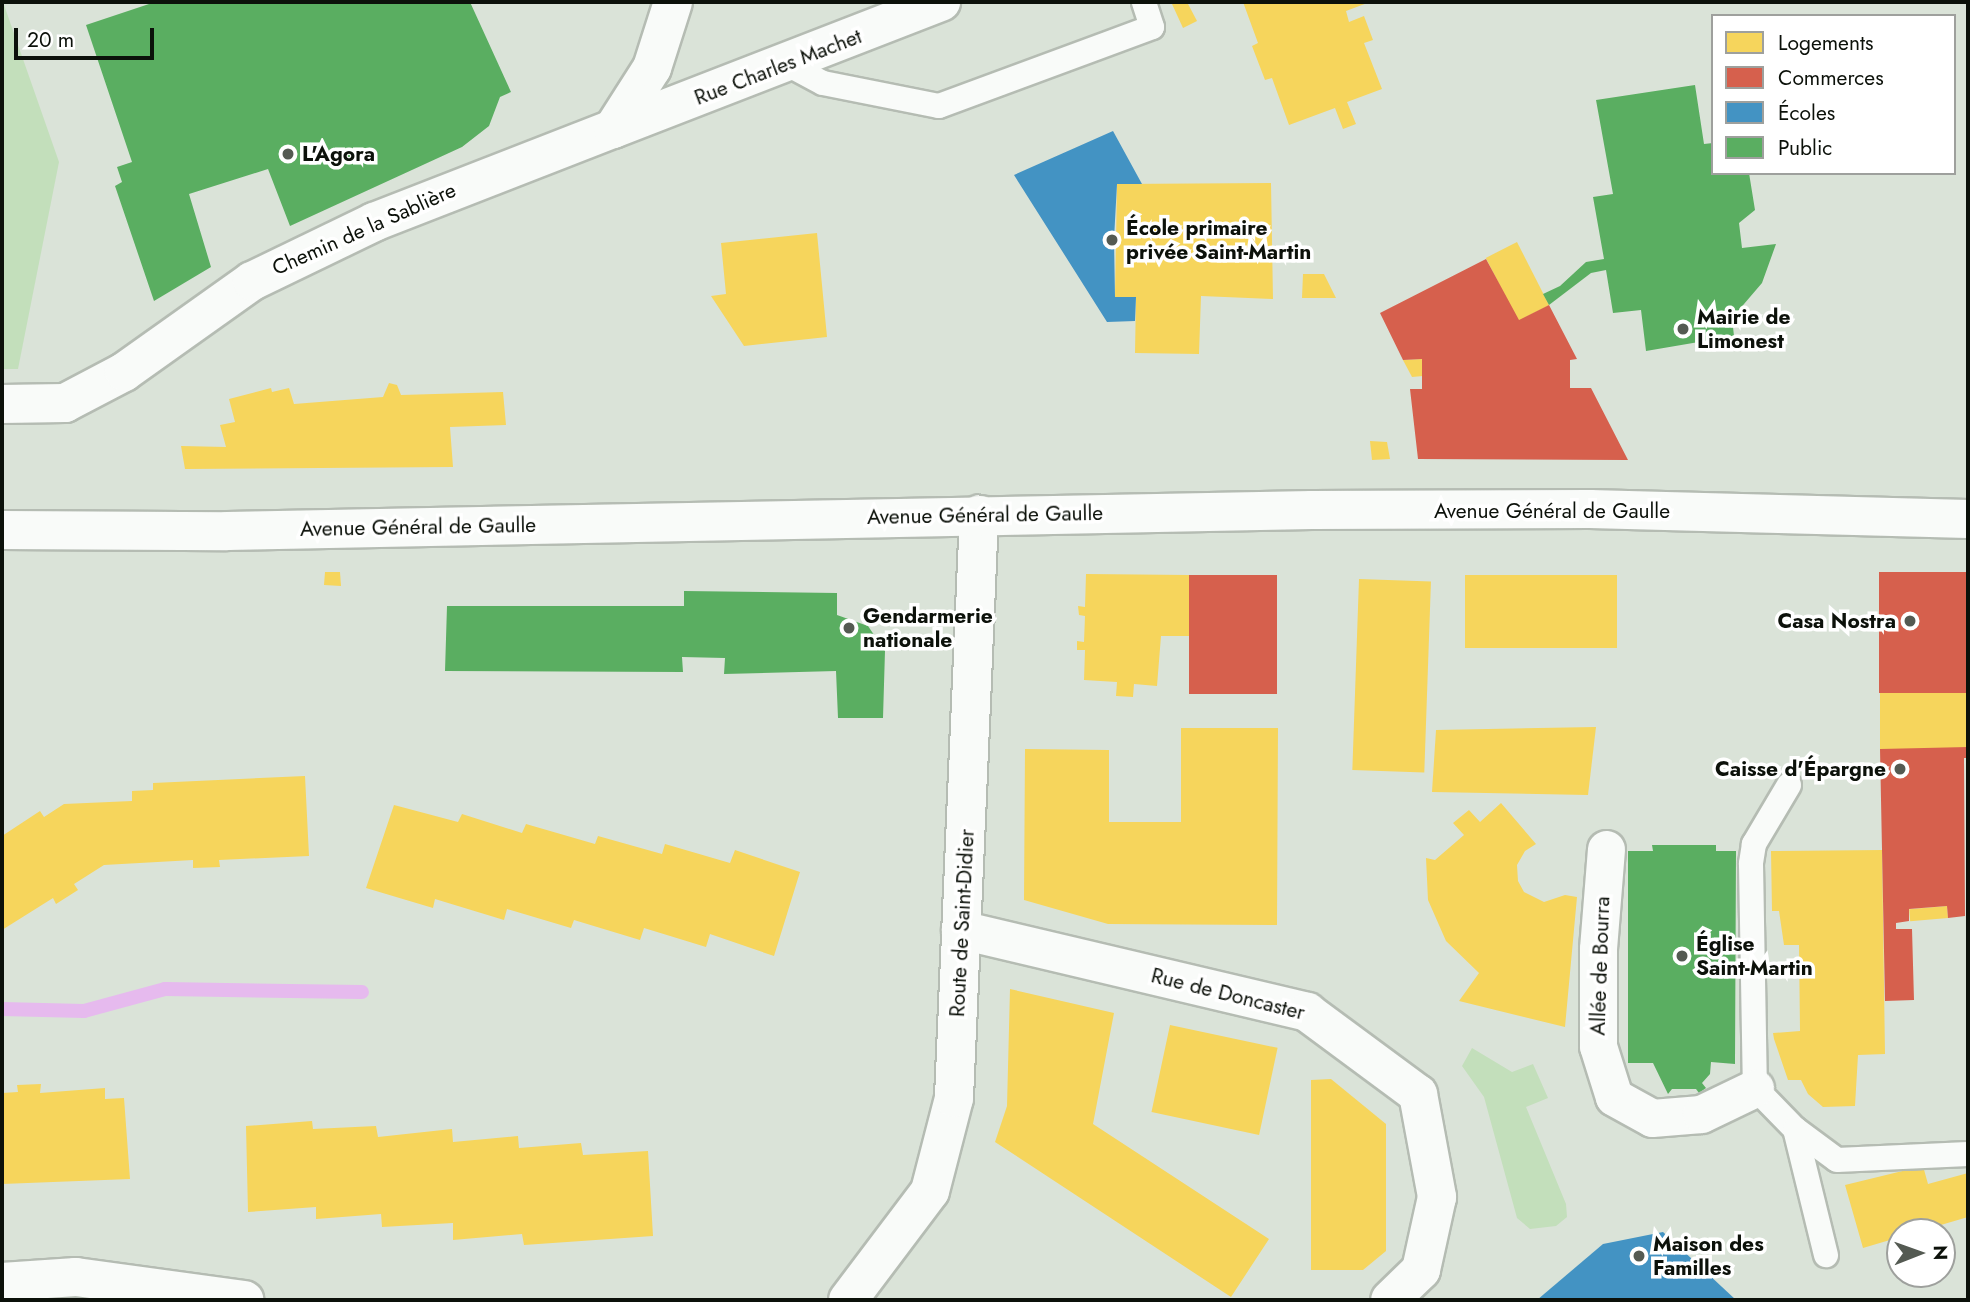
<!DOCTYPE html>
<html>
<head>
<meta charset="utf-8">
<style>
	body { margin:0 }
	#map { position:relative; width:1970px; height:1302px; overflow:hidden; background:#dae3d8; font-family:Jost,sans-serif }
	div>[style] { position:absolute }
	[style*='--x'] { left:calc(var(--x)*1px); top:calc(var(--y)*1px); width:calc(var(--w)*1px); rotate:calc(var(--a)*1deg) }
	.green>* { inset:0; background:#c3dfbb }
	.homes>* { inset:0; background:#f6d55c; transform-origin:0 0 }
	.shops>* { inset:0; background:#d6604d; transform-origin:0 0 }
	.schools>* { inset:0; background:#4393c3 }
	.public>* { inset:0; background:#5aae61 }
	.stream>* { height:14px; margin:-7px; padding:0 7px; transform-origin:7px; border-radius:7px; background:#e6baee }
	.roads { filter:drop-shadow(2px 0 #b5bcb3) drop-shadow(-2px 0 #b5bcb3) drop-shadow(0 2px #b5bcb3) drop-shadow(0 -2px #b5bcb3) }
	.service>* { height:24px; margin:-12px; padding:0 12px; transform-origin:12px; border-radius:12px; background:#f9fbf9 }
	.pedestrian>* { height:37px; margin:-18.5px; padding:0 18.5px; transform-origin:18.5px; border-radius:18.5px; background:#f9fbf9 }
	.minor>* { height:38px; margin:-19px; padding:0 19px; transform-origin:19px; border-radius:19px; background:#f9fbf9 }
	.tertiary>* { height:38px; margin:-19px; padding:0 19px; transform-origin:19px; border-radius:19px; background:#f9fbf9 }
	.secondary>* { height:38px; margin:-19px; padding:0 19px; transform-origin:19px; border-radius:19px; background:#f9fbf9 }
	.dots>* { width:19px; height:19px; translate:-50% -50%; box-sizing:border-box; border:4px solid #fff; border-radius:50% }
	span { translate:-50% -50%; white-space:nowrap; text-align:center; line-height:1.15; -webkit-text-stroke:7px #fff; paint-order:stroke }
	.street-label { font-size:21px; color:#0c110a }
	.poi-label { font-size:21px; color:#0c110a; font-weight:700 }
	.left { translate:0 -50%; text-align:left }
	.right { translate:-100% -50%; text-align:right }
	.frame { position:absolute; inset:0; border:4px solid #0c110a; pointer-events:none }
	.legend { position:absolute; left:1711px; top:14px; width:245px; height:161px; box-sizing:border-box; background:#fff; border:2px solid #9ea09d; margin:0; padding:9px 12px; list-style:none; font-size:21px; color:#0c110a }
	.legend li { display:flex; align-items:center; gap:14px; height:35px }
	.legend b { width:35px; border:2px solid #9ea09d }
	.north { position:absolute; left:1886px; top:1218px; width:70px; height:70px; box-sizing:border-box; background:#fff; border:2px solid #9ea09d; border-radius:50%; rotate:89deg; font-size:19px; font-weight:700; line-height:28px; text-align:center; color:#0c110a }
	.north::after { content:''; display:block; margin:auto; width:24px; height:32px; background:#545a52; clip-path:polygon(50% 0,100% 100%,50% 72%,0 100%) }
	.scale { position:absolute; left:14px; top:28px; width:140px; height:32px; box-sizing:border-box; border:4px solid #0c110a; border-top:0; padding-left:9px; font-size:21px; line-height:24px; white-space:nowrap; color:#0c110a; -webkit-text-stroke:5px #fff; paint-order:stroke }
</style>
</head>
<body>
<div id="map">
	<div class="green">
		<div style="clip-path:polygon(3px 2px,59px 162px,18px 369px,2px 369px)"></div>
		<div style="clip-path:polygon(1472px 1048px,1512px 1072px,1533px 1064px,1548px 1098px,1526px 1107px,1566px 1204px,1567px 1217px,1556px 1226px,1530px 1229px,1517px 1218px,1484px 1097px,1462px 1066px)"></div>
	</div>
	<div class="homes">
		<div style="clip-path:polygon(1187px 2px,1197px 21px,1183px 28px,1172px 4px)"></div>
		<div style="clip-path:polygon(1243px 2px,1370px 2px,1346px 11px,1349px 22px,1364px 16px,1373px 40px,1364px 43px,1382px 89px,1347px 102px,1356px 124px,1343px 129px,1335px 108px,1289px 125px,1272px 78px,1265px 80px,1252px 46px,1258px 43px)"></div>
		<div style="clip-path:polygon(1271px 183px,1273px 299px,1201px 296px,1199px 354px,1135px 353px,1136px 297px,1115px 297px,1117px 184px)"></div>
		<div style="clip-path:polygon(817px 233px,827px 337px,744px 346px,711px 296px,726px 294px,721px 243px)"></div>
		<div style="left:1517px;top:242px;width:71px;height:35px;rotate:63deg"></div>
		<div style="clip-path:polygon(1303px 274px,1324px 274px,1336px 298px,1302px 298px)"></div>
		<div style="clip-path:polygon(1422px 359px,1423px 376px,1412px 377px,1403px 360px)"></div>
		<div style="clip-path:polygon(389px 383px,397px 385px,401px 395px,503px 392px,506px 425px,450px 427px,453px 467px,185px 469px,181px 446px,226px 447px,220px 425px,235px 422px,229px 399px,271px 388px,272px 392px,289px 388px,294px 404px,383px 397px)"></div>
		<div style="clip-path:polygon(1370px 441px,1387px 442px,1390px 459px,1372px 460px)"></div>
		<div style="clip-path:polygon(325px 572px,340px 572px,341px 586px,324px 585px)"></div>
		<div style="clip-path:polygon(1086px 574px,1189px 575px,1189px 636px,1161px 636px,1157px 686px,1134px 684px,1133px 697px,1116px 696px,1117px 682px,1084px 680px,1085px 650px,1077px 650px,1077px 641px,1084px 642px,1085px 616px,1079px 615px,1078px 606px,1085px 607px)"></div>
		<div style="left:1465px;top:575px;width:152px;height:73px"></div>
		<div style="left:1359px;top:579px;width:72px;height:191px;rotate:2deg"></div>
		<div style="left:1880px;top:693px;width:88px;height:56px"></div>
		<div style="clip-path:polygon(1596px 727px,1588px 795px,1432px 792px,1436px 730px)"></div>
		<div style="clip-path:polygon(1181px 728px,1278px 728px,1277px 925px,1108px 924px,1024px 900px,1025px 749px,1109px 750px,1109px 822px,1181px 822px)"></div>
		<div style="clip-path:polygon(305px 776px,309px 856px,219px 860px,220px 867px,193px 868px,193px 860px,104px 865px,74px 884px,78px 890px,56px 904px,53px 898px,2px 930px,2px 836px,40px 811px,44px 817px,64px 804px,132px 801px,132px 791px,153px 790px,153px 783px)"></div>
		<div style="clip-path:polygon(1501px 803px,1536px 844px,1525px 851px,1517px 865px,1518px 881px,1524px 892px,1544px 902px,1565px 895px,1577px 897px,1565px 1027px,1459px 1001px,1479px 973px,1446px 941px,1428px 900px,1426px 858px,1435px 860px,1464px 835px,1453px 823px,1469px 810px,1480px 822px)"></div>
		<div style="clip-path:polygon(394px 805px,458px 822px,462px 814px,522px 833px,526px 824px,595px 844px,598px 836px,662px 854px,665px 844px,730px 863px,735px 850px,800px 872px,774px 956px,710px 934px,706px 947px,644px 928px,640px 940px,574px 920px,571px 928px,507px 909px,504px 920px,435px 899px,433px 908px,366px 888px)"></div>
		<div style="clip-path:polygon(1882px 850px,1885px 1054px,1858px 1055px,1855px 1106px,1823px 1107px,1808px 1094px,1801px 1080px,1788px 1080px,1774px 1039px,1773px 1033px,1800px 1031px,1799px 945px,1784px 945px,1779px 911px,1772px 911px,1771px 851px)"></div>
		<div style="left:1947px;top:906px;width:12px;height:38px;rotate:85deg"></div>
		<div style="clip-path:polygon(1010px 989px,1114px 1013px,1093px 1124px,1269px 1239px,1231px 1297px,995px 1142px,1007px 1106px)"></div>
		<div style="left:1170px;top:1025px;width:110px;height:89px;rotate:12deg"></div>
		<div style="clip-path:polygon(1331px 1079px,1386px 1124px,1386px 1251px,1363px 1270px,1311px 1270px,1311px 1080px)"></div>
		<div style="clip-path:polygon(41px 1084px,40px 1093px,105px 1088px,105px 1099px,124px 1098px,130px 1179px,2px 1184px,2px 1093px,18px 1092px,17px 1085px)"></div>
		<div style="clip-path:polygon(312px 1121px,313px 1129px,376px 1126px,378px 1137px,452px 1129px,453px 1142px,518px 1136px,519px 1148px,581px 1143px,583px 1155px,648px 1151px,653px 1236px,524px 1245px,522px 1234px,453px 1240px,453px 1223px,382px 1227px,381px 1214px,316px 1219px,316px 1207px,248px 1212px,246px 1126px)"></div>
		<div style="clip-path:polygon(1923px 1166px,1928px 1184px,1968px 1173px,1968px 1217px,1917px 1232px,1900px 1232px,1900px 1237px,1863px 1248px,1845px 1185px)"></div>
	</div>
	<div class="shops">
		<div style="clip-path:polygon(1486px 259px,1519px 320px,1549px 305px,1577px 359px,1570px 360px,1570px 388px,1591px 388px,1628px 460px,1418px 459px,1410px 389px,1422px 389px,1422px 359px,1403px 360px,1380px 313px)"></div>
		<div style="left:1968px;top:572px;width:121px;height:89px;rotate:90deg"></div>
		<div style="left:1189px;top:575px;width:88px;height:119px"></div>
		<div style="clip-path:polygon(1968px 747px,1968px 758px,1964px 758px,1965px 916px,1948px 918px,1947px 906px,1909px 909px,1909px 921px,1896px 923px,1896px 929px,1912px 929px,1914px 1000px,1885px 1001px,1880px 749px)"></div>
	</div>
	<div class="schools">
		<div style="clip-path:polygon(1113px 131px,1142px 184px,1117px 184px,1114px 239px,1115px 297px,1136px 297px,1135px 321px,1107px 322px,1014px 175px)"></div>
		<div style="clip-path:polygon(1663px 1232px,1736px 1300px,1537px 1300px,1603px 1244px)"></div>
	</div>
	<div class="public">
		<div style="clip-path:polygon(155px 2px,470px 2px,511px 92px,500px 97px,489px 126px,462px 147px,290px 226px,268px 169px,189px 194px,211px 267px,154px 301px,115px 186px,122px 182px,117px 167px,132px 162px,86px 25px)"></div>
		<div style="clip-path:polygon(1695px 85px,1704px 144px,1713px 143px,1713px 173px,1749px 173px,1755px 210px,1739px 223px,1742px 248px,1776px 244px,1762px 283px,1732px 318px,1734px 336px,1646px 351px,1641px 310px,1613px 313px,1606px 270px,1591px 273px,1549px 305px,1543px 294px,1560px 286px,1586px 262px,1604px 259px,1593px 197px,1613px 194px,1596px 100px)"></div>
		<div style="clip-path:polygon(684px 591px,837px 593px,837px 615px,868px 626px,885px 651px,883px 718px,838px 718px,836px 671px,724px 674px,725px 658px,682px 657px,683px 672px,445px 671px,447px 606px,684px 606px)"></div>
		<div style="clip-path:polygon(1652px 845px,1716px 845px,1716px 851px,1736px 851px,1735px 1064px,1711px 1062px,1710px 1074px,1702px 1083px,1706px 1088px,1699px 1093px,1696px 1089px,1672px 1089px,1668px 1094px,1653px 1063px,1628px 1063px,1628px 851px,1653px 851px)"></div>
	</div>
	<div class="stream">
		<div style="--x:2;--y:1009;--w:82;--a:1.4"></div>
		<div style="--x:84;--y:1011;--w:84;--a:-15.2"></div>
		<div style="--x:165;--y:989;--w:197;--a:0.9"></div>
	</div>
	<div class="roads">
		<div class="service">
			<div style="--x:789;--y:65;--w:38;--a:28"></div>
			<div style="--x:823;--y:83;--w:118;--a:11.2"></div>
			<div style="--x:939;--y:106;--w:227;--a:-20.3"></div>
			<div style="--x:1152;--y:27;--w:26;--a:-108"></div>
			<div style="--x:1789;--y:785;--w:69;--a:120.7"></div>
			<div style="--x:1754;--y:844;--w:20;--a:99"></div>
			<div style="--x:1751;--y:864;--w:224;--a:89"></div>
			<div style="--x:1755;--y:1088;--w:57;--a:45.7"></div>
			<div style="--x:1795;--y:1129;--w:52;--a:36.4"></div>
			<div style="--x:1837;--y:1160;--w:131;--a:-2.6"></div>
			<div style="--x:1795;--y:1129;--w:130;--a:76.2"></div>
		</div>
		<div class="pedestrian">
			<div style="--x:1606;--y:849;--w:100;--a:94.6"></div>
			<div style="--x:1598;--y:949;--w:97;--a:90"></div>
			<div style="--x:1598;--y:1046;--w:53;--a:72.6"></div>
			<div style="--x:1614;--y:1097;--w:43;--a:28.9"></div>
			<div style="--x:1652;--y:1118;--w:49;--a:-4.7"></div>
			<div style="--x:1701;--y:1114;--w:60;--a:-25.7"></div>
		</div>
		<div class="minor">
			<div style="--x:613;--y:129;--w:352;--a:-21.2"></div>
			<div style="--x:2;--y:404;--w:63;--a:-0.9"></div>
			<div style="--x:65;--y:403;--w:67;--a:-27.7"></div>
			<div style="--x:124;--y:372;--w:157;--a:-35.4"></div>
			<div style="--x:252;--y:281;--w:136;--a:-25.8"></div>
			<div style="--x:374;--y:222;--w:256;--a:-21.3"></div>
			<div style="--x:613;--y:129;--w:72;--a:-57.4"></div>
			<div style="--x:652;--y:68;--w:69;--a:-72.3"></div>
			<div style="--x:961;--y:930;--w:356;--a:13.3"></div>
			<div style="--x:1307;--y:1012;--w:138;--a:36.5"></div>
			<div style="--x:1418;--y:1094;--w:105;--a:79.5"></div>
			<div style="--x:1437;--y:1197;--w:75;--a:102.4"></div>
			<div style="--x:1421;--y:1270;--w:43;--a:135.9"></div>
		</div>
		<div class="tertiary">
			<div style="--x:2;--y:1282;--w:74;--a:-3.9"></div>
			<div style="--x:76;--y:1277;--w:170;--a:7.8"></div>
			<div style="--x:848;--y:1300;--w:136;--a:-53"></div>
			<div style="--x:930;--y:1191;--w:96;--a:-75.5"></div>
			<div style="--x:954;--y:1098;--w:584;--a:-87.54"></div>
		</div>
		<div class="secondary">
			<div style="--x:2;--y:530;--w:225;--a:0.3"></div>
			<div style="--x:227;--y:531;--w:1085;--a:-1.11"></div>
			<div style="--x:1312;--y:510;--w:278;--a:-0.2"></div>
			<div style="--x:1590;--y:509;--w:378;--a:1.5"></div>
		</div>
	</div>
	<div class="dots">
		<div style="left:288px;top:154px;background:#545a52"></div>
		<div style="left:1112px;top:240px;background:#545a52"></div>
		<div style="left:1683px;top:329px;background:#545a52"></div>
		<div style="left:1910px;top:621px;background:#545a52"></div>
		<div style="left:849px;top:628px;background:#545a52"></div>
		<div style="left:1900px;top:769px;background:#545a52"></div>
		<div style="left:1682px;top:956px;background:#545a52"></div>
		<div style="left:1639px;top:1256px;background:#545a52"></div>
	</div>
	<div class="street-label">
		<span style="left:778px;top:67px;rotate:-21deg">Rue Charles Machet</span>
		<span style="left:364px;top:229px;rotate:-24deg">Chemin de la Sablière</span>
		<span style="left:1552px;top:511px">Avenue Général de Gaulle</span>
		<span style="left:985px;top:515px;rotate:-1deg">Avenue Général de Gaulle</span>
		<span style="left:418px;top:527px;rotate:-1deg">Avenue Général de Gaulle</span>
		<span style="left:962px;top:923px;rotate:-87deg">Route de Saint-Didier</span>
		<span style="left:1600px;top:966px;rotate:-88deg">Allée de Bourra</span>
		<span style="left:1228px;top:994px;rotate:14deg">Rue de Doncaster</span>
	</div>
	<div class="poi-label">
		<span class="left" style="left:302px;top:154px">L'Agora</span>
		<span class="left" style="left:1126px;top:240px">École primaire<br>privée Saint-Martin</span>
		<span class="left" style="left:1697px;top:329px">Mairie de<br>Limonest</span>
		<span class="left" style="left:863px;top:628px">Gendarmerie<br>nationale</span>
		<span class="right" style="left:1896px;top:621px">Casa Nostra</span>
		<span class="right" style="left:1886px;top:769px">Caisse d'Épargne</span>
		<span class="left" style="left:1696px;top:956px">Église<br>Saint-Martin</span>
		<span class="left" style="left:1653px;top:1256px">Maison des<br>Familles</span>
	</div>
	<div class="frame"></div>
	<ul class="legend">
	<li><b style="height:19px;background:#f6d55c"></b>Logements</li>
	<li><b style="height:19px;background:#d6604d"></b>Commerces</li>
	<li><b style="height:19px;background:#4393c3"></b>Écoles</li>
	<li><b style="height:19px;background:#5aae61"></b>Public</li>
	</ul>
	<div class="north">N</div>
	<div class="scale">20 m</div>
</div>
</body>
</html>
